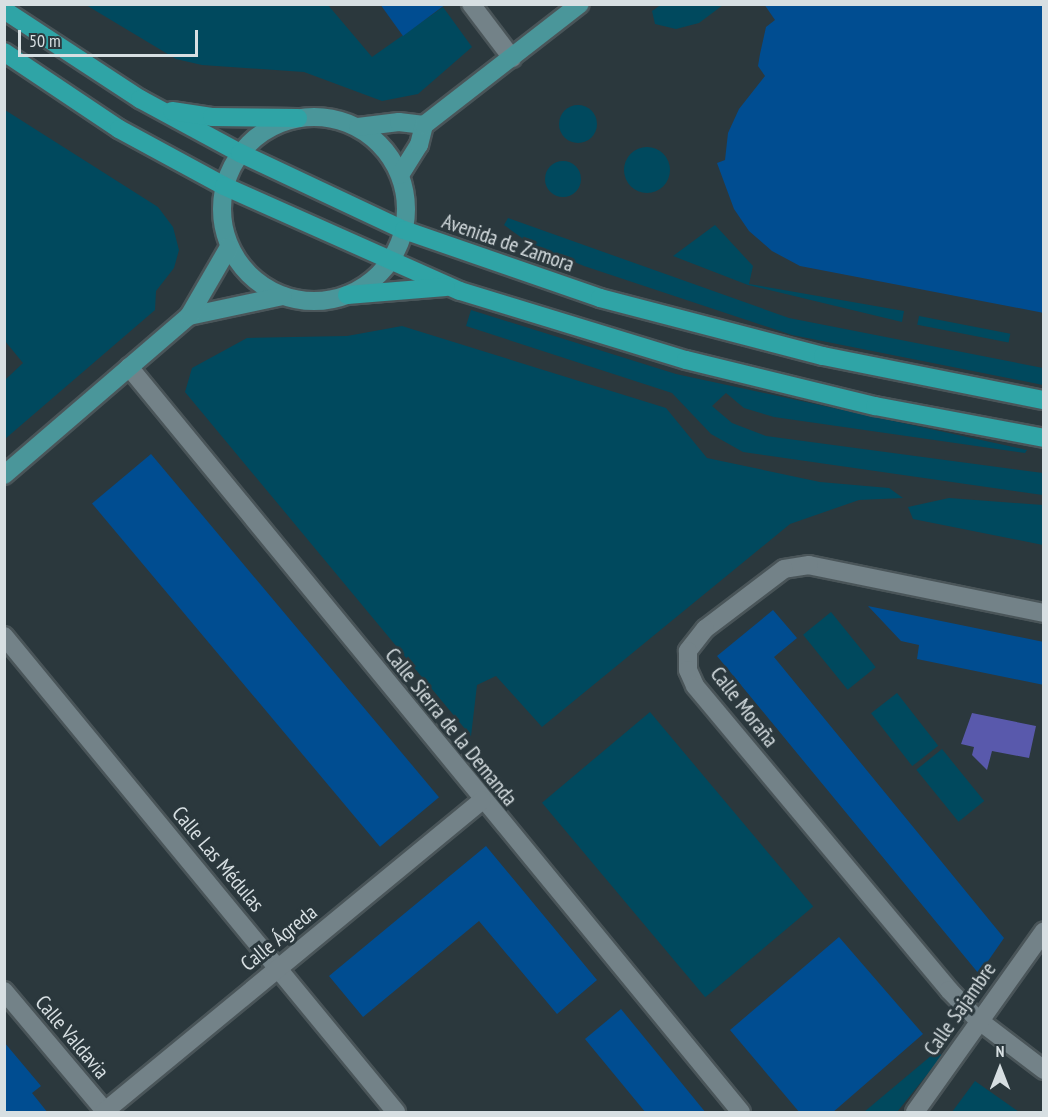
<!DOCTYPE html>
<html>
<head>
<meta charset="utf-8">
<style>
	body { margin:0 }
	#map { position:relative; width:1048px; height:1117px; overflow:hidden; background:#2b383d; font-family:"PT Sans Narrow",sans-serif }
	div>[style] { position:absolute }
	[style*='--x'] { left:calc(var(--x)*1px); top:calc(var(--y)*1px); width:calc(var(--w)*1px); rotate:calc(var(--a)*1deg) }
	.green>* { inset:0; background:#00495e; transform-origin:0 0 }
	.round { border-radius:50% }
	.water>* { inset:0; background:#5959ac }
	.building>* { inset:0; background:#004d91; transform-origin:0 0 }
	.roads { filter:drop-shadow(2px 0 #4a5559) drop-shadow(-2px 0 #4a5559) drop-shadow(0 2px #4a5559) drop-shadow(0 -2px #4a5559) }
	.minor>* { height:18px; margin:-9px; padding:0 9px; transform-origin:9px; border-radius:9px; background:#738288 }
	.major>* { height:18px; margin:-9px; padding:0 9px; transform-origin:9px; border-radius:9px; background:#4a969a }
	.major>.ring { margin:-9px; padding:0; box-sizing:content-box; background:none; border:18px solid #4a969a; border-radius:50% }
	.highway>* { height:18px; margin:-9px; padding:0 9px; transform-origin:9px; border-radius:9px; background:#2fa4a6 }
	span { translate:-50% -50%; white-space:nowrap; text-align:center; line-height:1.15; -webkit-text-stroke:6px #2b383d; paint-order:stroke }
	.street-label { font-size:21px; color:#d7dfe2 }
	.frame { position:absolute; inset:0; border:6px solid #d7dfe2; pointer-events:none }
	.north { position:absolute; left:970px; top:1039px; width:60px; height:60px; -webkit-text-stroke:4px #2b383d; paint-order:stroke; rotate:0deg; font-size:16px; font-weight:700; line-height:24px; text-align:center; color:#d7dfe2 }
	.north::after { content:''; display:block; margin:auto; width:21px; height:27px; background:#d7dfe2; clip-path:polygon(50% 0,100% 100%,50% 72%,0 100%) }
	.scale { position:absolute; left:18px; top:30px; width:180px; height:27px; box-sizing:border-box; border:3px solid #d7dfe2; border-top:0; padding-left:8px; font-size:18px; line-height:21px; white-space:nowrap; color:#d7dfe2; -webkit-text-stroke:4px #2b383d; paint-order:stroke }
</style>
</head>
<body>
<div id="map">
	<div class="green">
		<div style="clip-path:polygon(662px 4px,723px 4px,723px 5px,699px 23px,676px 29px,655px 24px,652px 11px)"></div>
		<div style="clip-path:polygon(86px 5px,328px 5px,372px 57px,443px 7px,472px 47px,418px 94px,382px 101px,304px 72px,202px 65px,176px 59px)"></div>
		<div class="round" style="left:559px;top:105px;width:38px;height:38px"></div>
		<div style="clip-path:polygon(5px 110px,158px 207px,173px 227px,179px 250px,174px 268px,156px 291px,155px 310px,5px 439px,5px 380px,23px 363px,5px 341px)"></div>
		<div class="round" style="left:624px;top:147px;width:46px;height:46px"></div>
		<div class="round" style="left:545px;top:161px;width:36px;height:36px"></div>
		<div style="clip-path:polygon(508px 218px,789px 318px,1043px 368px,1043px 385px,792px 335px,584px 266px,529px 243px,504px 225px)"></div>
		<div style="clip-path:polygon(715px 225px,753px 266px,749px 284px,904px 311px,902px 322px,748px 285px,673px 256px)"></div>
		<div style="clip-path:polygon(471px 310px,676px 374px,1027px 450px,1025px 453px,774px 417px,744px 408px,726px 393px,712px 406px,732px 423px,766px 436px,1043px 473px,1043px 495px,743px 452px,711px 434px,672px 393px,466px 326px)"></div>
		<div style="left:919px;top:316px;width:93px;height:9px;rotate:11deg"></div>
		<div style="clip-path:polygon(402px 326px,666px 408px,707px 458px,820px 482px,889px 488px,903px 498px,859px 500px,790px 524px,542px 727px,496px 676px,477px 685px,471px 736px,185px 392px,192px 368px,247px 338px,347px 336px)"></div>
		<div style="clip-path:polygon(949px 498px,1043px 505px,1043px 545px,913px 519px,908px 507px)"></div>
		<div style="left:831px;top:612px;width:71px;height:36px;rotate:51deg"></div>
		<div style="left:897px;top:693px;width:67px;height:33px;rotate:52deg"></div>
		<div style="left:650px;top:712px;width:254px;height:141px;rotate:50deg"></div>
		<div style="left:942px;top:749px;width:67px;height:33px;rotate:51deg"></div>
		<div style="clip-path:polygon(938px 1050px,942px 1056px,897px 1112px,864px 1112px)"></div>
		<div style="clip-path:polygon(975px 1081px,1019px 1112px,952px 1112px)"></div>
	</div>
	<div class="water">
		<div style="clip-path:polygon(972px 713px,1036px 726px,1029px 758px,992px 751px,987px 770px,972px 755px,974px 747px,961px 744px)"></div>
	</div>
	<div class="building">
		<div style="clip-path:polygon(380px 4px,446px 4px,403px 36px)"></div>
		<div style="clip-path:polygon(764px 4px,1044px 4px,1044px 313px,800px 266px,772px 251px,749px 231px,734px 209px,717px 163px,725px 160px,728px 133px,739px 109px,765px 76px,758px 66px,760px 54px,766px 27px,775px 20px)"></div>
		<div style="left:151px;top:454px;width:448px;height:77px;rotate:50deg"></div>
		<div style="clip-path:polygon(868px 606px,1044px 642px,1044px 685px,917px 659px,919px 645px,901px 641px)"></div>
		<div style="clip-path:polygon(773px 610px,797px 638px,774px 657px,1004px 938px,979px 974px,717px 656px)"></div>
		<div style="clip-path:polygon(486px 846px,597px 980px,557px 1014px,479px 921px,363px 1017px,329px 976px)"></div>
		<div style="clip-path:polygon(839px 937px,923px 1034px,832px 1113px,800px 1113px,730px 1030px)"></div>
		<div style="clip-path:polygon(621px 1009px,706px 1113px,646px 1113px,585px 1039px)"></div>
		<div style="clip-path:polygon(4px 1042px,41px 1086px,32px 1093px,48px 1113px,4px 1113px)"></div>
	</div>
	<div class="roads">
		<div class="minor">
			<div style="--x:471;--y:4;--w:68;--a:52.8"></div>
			<div style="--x:129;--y:367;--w:964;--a:50.6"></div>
			<div style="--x:1044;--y:613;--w:240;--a:-168.5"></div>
			<div style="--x:809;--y:565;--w:25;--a:171"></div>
			<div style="--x:784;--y:569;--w:99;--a:142.8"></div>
			<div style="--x:705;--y:629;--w:28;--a:128"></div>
			<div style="--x:688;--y:651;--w:19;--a:90"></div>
			<div style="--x:688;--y:670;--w:17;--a:66"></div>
			<div style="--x:695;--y:686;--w:396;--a:50.1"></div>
			<div style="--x:949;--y:990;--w:40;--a:46"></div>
			<div style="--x:977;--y:1019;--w:84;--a:37.3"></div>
			<div style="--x:4;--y:636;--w:617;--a:50.53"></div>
			<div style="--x:4;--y:991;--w:157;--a:49.9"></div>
			<div style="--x:104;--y:1112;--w:490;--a:-39.5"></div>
			<div style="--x:915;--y:1112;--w:222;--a:-54.5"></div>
		</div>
		<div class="major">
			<div class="ring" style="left:222px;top:117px;width:166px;height:166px"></div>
			<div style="--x:358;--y:127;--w:41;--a:-7"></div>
			<div style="--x:399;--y:122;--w:25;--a:7"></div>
			<div style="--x:400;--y:175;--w:36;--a:-58"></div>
			<div style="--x:419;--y:145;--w:21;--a:-76"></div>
			<div style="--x:424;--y:125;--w:197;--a:-37.8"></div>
			<div style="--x:189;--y:316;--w:96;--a:-12"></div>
			<div style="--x:4;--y:475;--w:244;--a:-40.7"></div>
			<div style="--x:189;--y:316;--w:80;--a:-59.9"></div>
		</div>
		<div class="highway">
			<div style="--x:4;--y:10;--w:163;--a:33.2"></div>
			<div style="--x:140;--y:99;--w:114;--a:28.4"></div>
			<div style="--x:240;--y:153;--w:181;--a:25.2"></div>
			<div style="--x:404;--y:230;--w:207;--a:19.1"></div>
			<div style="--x:600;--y:298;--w:230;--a:14.6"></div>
			<div style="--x:823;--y:356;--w:225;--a:11.3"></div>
			<div style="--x:4;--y:52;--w:138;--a:33.8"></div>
			<div style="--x:119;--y:129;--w:119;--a:28.5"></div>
			<div style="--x:224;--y:186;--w:258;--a:24"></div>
			<div style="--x:460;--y:291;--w:236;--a:17"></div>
			<div style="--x:686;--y:360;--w:195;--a:13.7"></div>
			<div style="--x:875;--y:406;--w:172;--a:10.7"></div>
			<div style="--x:172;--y:111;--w:40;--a:8.5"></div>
			<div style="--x:212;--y:117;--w:86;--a:0.7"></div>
			<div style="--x:347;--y:295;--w:99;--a:-4.6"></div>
		</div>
	</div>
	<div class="street-label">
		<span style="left:508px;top:243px;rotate:19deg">Avenida de Zamora</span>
		<span style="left:744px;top:707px;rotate:52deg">Calle Moraña</span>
		<span style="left:451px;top:727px;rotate:51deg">Calle Sierra de la Demanda</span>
		<span style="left:218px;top:859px;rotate:50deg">Calle Las Médulas</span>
		<span style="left:279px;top:938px;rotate:-39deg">Calle Ágreda</span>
		<span style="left:960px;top:1009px;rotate:-55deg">Calle Sajambre</span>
		<span style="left:72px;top:1037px;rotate:50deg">Calle Valdavia</span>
	</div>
	<div class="frame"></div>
	<div class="north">N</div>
	<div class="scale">50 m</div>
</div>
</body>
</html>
